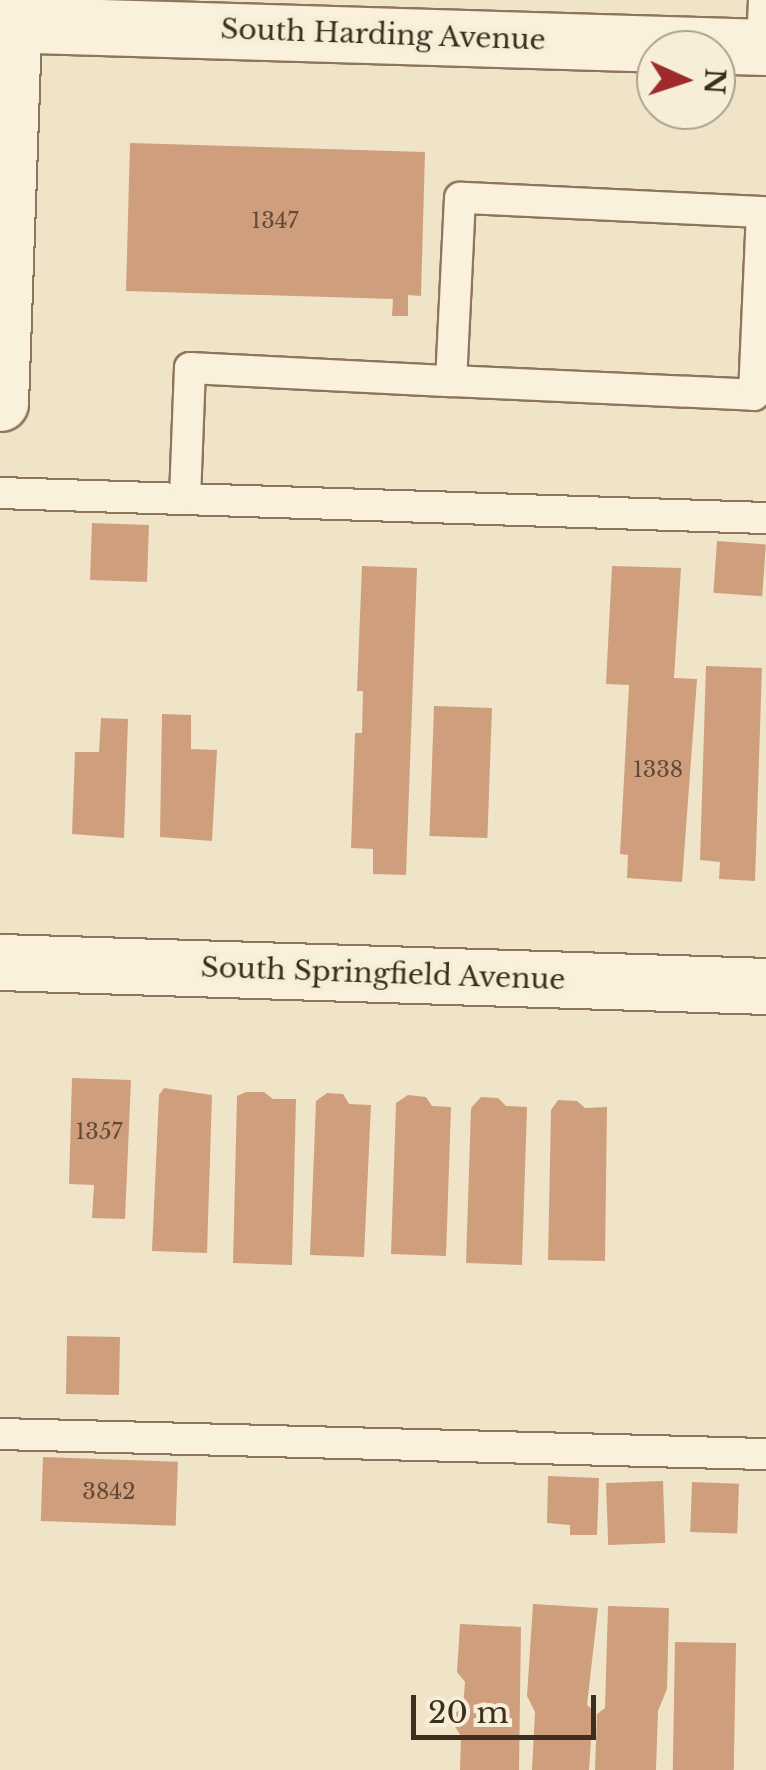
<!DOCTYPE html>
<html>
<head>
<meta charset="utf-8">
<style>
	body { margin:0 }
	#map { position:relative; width:766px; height:1770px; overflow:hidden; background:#f0e4c8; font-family:"Libre Baskerville",serif }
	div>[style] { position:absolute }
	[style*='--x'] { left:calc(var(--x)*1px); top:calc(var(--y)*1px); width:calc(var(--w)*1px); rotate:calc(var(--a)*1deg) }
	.building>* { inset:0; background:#cf9f7d; transform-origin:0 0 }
	.roads { filter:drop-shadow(2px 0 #8d765c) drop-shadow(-2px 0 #8d765c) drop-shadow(0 2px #8d765c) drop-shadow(0 -2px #8d765c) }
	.lane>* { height:30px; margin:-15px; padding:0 15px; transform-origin:15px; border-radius:15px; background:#faf1dc }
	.street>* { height:55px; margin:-27.5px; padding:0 27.5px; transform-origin:27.5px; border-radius:27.5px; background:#faf1dc }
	span { translate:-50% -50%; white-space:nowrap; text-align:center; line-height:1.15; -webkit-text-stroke:8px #f7eed8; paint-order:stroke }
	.number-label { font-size:22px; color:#624a37 }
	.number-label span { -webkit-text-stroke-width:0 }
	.street-label { font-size:28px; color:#3d2e20 }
	.north { position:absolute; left:636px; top:30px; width:100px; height:100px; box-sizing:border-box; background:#f7eed8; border:2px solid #ada18e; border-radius:50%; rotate:93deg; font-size:28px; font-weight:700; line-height:40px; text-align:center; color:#3d2e20 }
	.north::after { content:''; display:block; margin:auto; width:35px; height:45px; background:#9e2a2b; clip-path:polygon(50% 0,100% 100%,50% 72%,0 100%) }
	.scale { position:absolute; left:411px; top:1695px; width:185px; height:45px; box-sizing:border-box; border:5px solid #3d2e20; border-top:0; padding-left:12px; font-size:30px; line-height:35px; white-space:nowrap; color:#3d2e20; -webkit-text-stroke:8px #f7eed8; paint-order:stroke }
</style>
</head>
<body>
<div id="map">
	<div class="building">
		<div style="clip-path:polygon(130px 143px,425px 152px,421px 296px,408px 295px,408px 316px,392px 316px,393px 299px,126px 291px)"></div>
		<div style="left:92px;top:523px;width:57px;height:57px;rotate:2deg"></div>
		<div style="left:717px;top:541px;width:49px;height:52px;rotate:4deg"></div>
		<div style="clip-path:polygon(362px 566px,417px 568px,406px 875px,373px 874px,373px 849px,351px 848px,355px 733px,362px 733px,363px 691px,357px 691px)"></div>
		<div style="clip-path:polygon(612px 566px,681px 568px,674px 678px,697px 679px,682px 882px,627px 878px,628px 855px,620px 854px,629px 685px,606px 684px)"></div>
		<div style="clip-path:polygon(706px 666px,762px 668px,755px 881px,719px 879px,720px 862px,700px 860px)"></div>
		<div style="left:434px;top:706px;width:58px;height:130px;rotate:2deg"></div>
		<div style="clip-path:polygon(162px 714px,191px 715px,191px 749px,217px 750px,212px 841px,160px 837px)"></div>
		<div style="clip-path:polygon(101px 718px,128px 719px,124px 838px,72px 834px,75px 752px,99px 752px)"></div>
		<div style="clip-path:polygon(72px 1078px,131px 1080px,125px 1219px,92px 1218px,94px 1185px,69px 1184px)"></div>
		<div style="clip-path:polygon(164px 1088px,212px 1095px,207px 1253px,152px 1251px,159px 1095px)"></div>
		<div style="clip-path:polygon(246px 1092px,264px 1092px,273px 1099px,296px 1099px,292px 1265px,233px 1263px,237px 1096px)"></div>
		<div style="clip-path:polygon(327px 1093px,343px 1094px,349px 1104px,371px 1105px,364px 1257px,310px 1255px,316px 1101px)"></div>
		<div style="clip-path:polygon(408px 1095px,426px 1097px,432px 1106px,451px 1107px,446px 1256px,391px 1254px,396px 1103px)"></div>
		<div style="clip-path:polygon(481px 1097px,498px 1098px,506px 1106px,527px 1107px,522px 1265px,466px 1263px,471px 1108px)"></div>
		<div style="clip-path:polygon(558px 1100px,577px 1101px,585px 1108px,607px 1107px,605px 1261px,548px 1260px,551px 1110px)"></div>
		<div style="left:67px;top:1336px;width:53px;height:58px;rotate:1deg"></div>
		<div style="left:43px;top:1457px;width:135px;height:64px;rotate:2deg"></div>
		<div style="clip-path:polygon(548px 1476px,599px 1478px,597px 1535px,570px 1535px,570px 1525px,547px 1523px)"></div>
		<div style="left:663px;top:1481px;width:62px;height:57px;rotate:88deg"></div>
		<div style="left:692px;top:1482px;width:47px;height:50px;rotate:2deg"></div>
		<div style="clip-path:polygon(533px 1604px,598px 1608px,587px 1705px,593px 1710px,589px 1770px,532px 1770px,535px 1712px,527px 1696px)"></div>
		<div style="clip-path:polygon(608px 1606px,669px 1608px,667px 1689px,658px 1711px,656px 1770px,595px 1770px,597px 1714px,605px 1708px)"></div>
		<div style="clip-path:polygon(460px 1624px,521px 1627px,519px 1770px,460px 1770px,461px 1736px,454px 1725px,454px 1714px,463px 1707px,465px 1682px,457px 1672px)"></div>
		<div style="left:675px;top:1642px;width:61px;height:128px;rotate:1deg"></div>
	</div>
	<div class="roads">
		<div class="lane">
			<div style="--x:762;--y:47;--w:47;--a:-87.6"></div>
			<div style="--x:0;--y:493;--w:766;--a:1.87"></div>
			<div style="--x:185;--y:498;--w:130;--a:-87.8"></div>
			<div style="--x:190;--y:368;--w:261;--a:2.9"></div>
			<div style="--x:451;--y:381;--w:303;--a:2.6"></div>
			<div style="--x:754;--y:395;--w:183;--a:-87.5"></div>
			<div style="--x:762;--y:212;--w:302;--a:-177.3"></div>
			<div style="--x:460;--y:198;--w:183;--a:92.8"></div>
			<div style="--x:0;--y:1434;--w:766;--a:1.5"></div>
		</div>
		<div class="street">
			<div style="--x:0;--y:24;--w:766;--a:1.72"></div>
			<div style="--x:0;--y:403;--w:403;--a:-88"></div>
			<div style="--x:0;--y:962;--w:766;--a:1.79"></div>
		</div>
	</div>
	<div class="number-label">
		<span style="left:275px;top:221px">1347</span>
		<span style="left:658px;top:770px">1338</span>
		<span style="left:99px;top:1132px">1357</span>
		<span style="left:109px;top:1492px">3842</span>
	</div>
	<div class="street-label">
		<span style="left:383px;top:35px;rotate:2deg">South Harding Avenue</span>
		<span style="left:383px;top:974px;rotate:2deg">South Springfield Avenue</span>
	</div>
	<div class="north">N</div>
	<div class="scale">20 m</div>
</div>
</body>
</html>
